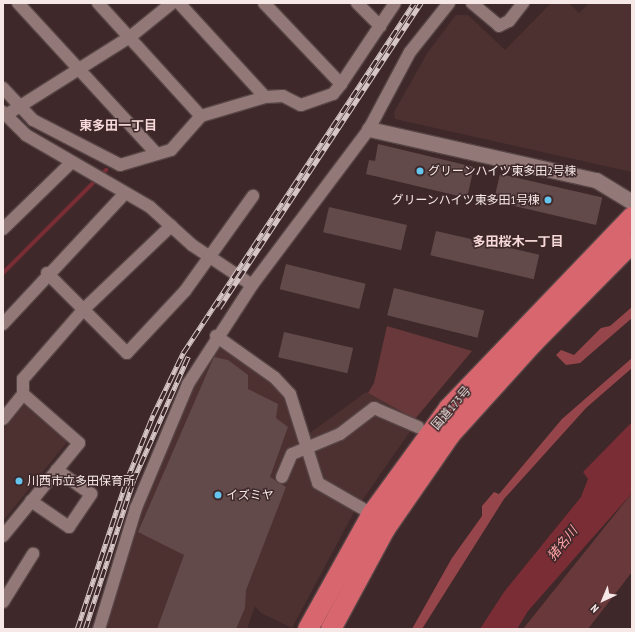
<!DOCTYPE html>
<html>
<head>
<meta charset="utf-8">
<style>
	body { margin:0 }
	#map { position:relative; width:635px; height:632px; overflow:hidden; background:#3e2829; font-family:"PT Sans Narrow","Noto Sans JP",sans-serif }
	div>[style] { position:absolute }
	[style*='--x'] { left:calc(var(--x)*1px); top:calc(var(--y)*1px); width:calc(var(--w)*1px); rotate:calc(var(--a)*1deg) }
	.built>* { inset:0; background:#4d3131 }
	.green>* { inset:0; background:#69383a }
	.forest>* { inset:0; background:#96464b }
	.water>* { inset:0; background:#7a2d34 }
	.stream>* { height:4px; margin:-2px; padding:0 2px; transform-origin:2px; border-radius:2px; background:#7a2d34 }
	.building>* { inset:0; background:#634a4a; transform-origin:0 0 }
	.roads { filter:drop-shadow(1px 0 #574545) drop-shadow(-1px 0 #574545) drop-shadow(0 1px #574545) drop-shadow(0 -1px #574545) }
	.minor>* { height:12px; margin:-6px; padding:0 6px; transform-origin:6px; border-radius:6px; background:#937878 }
	.tertiary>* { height:15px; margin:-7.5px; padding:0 7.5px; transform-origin:7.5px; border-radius:7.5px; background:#937878 }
	.trunk>* { height:20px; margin:-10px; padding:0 10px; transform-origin:10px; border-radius:10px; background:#d8666e }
	.rail>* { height:4.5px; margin-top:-2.25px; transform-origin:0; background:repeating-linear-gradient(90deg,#3e2829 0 9px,#d6c6c6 0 18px); box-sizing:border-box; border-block:1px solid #d6c6c6 }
	.dots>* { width:11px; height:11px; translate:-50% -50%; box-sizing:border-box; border:2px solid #3e2829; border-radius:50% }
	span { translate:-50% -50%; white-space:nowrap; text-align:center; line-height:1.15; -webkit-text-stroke:3px #3e2829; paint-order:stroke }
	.poi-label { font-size:12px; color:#f7e8e8 }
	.left { translate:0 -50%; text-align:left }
	.right { translate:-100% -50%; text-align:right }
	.street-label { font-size:12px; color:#f7e8e8 }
	.neighbourhood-label { font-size:13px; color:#f7d9d9; font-weight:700 }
	.water-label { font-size:13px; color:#ffa2a5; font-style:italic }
	.frame { position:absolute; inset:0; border:4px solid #f7e8e8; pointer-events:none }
	.north { position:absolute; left:583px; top:580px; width:40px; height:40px; -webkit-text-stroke:3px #3e2829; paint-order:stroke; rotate:224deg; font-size:11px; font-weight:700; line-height:16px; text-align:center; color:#f7e8e8 }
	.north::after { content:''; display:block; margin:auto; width:14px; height:18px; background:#f7e8e8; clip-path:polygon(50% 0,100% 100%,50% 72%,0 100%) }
</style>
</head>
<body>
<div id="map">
	<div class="built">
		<div style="clip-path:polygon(551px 3px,569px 3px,579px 13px,589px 3px,632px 3px,632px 172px,395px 119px,394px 112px,428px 52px,456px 15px,468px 15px,505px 50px)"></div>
		<div style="clip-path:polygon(223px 333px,287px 380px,297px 394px,310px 433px,366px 392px,418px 420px,354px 512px,292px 628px,261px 613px,255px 606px,247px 629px,104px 629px,147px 496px,192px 390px)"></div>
		<div style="clip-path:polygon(24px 405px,68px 441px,3px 521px,3px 430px)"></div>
	</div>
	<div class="green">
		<div style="clip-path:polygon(387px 326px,472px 351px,415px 419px,368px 393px,374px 383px)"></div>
		<div style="clip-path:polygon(632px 493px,632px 572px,588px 629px,523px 629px)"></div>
	</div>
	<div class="forest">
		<div style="clip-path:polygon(632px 307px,632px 318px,580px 363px,566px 365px,556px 355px,561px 350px,574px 355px,601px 328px,610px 326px)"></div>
		<div style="clip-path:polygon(632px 358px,632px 368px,586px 408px,504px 499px,422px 629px,412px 629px,452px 558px,482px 516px,482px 506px,494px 492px,499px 494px,562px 419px)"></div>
	</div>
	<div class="water">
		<div style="clip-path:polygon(632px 422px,632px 493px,528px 611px,517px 629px,480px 629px,504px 592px,581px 497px,588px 479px,583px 472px)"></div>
	</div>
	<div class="stream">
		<div style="--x:3;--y:273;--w:146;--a:-45"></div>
	</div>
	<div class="building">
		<div style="clip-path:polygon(378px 144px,474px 167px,467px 198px,366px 174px,369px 160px,375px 161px)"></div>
		<div style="left:500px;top:174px;width:105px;height:28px;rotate:13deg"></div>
		<div style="left:329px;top:207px;width:80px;height:26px;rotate:13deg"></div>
		<div style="left:436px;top:231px;width:106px;height:25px;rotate:13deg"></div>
		<div style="left:286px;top:264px;width:82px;height:26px;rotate:14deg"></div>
		<div style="left:394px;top:288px;width:93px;height:28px;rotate:14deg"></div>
		<div style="left:284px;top:332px;width:71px;height:26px;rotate:13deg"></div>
		<div style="clip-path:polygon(214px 357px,228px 360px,248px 375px,248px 389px,278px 404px,276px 418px,288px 427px,270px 477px,286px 487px,246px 590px,245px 608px,236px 629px,157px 629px,184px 555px,138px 532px)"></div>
	</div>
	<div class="roads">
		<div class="minor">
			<div style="--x:18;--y:3;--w:205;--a:47.4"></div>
			<div style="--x:98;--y:3;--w:153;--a:47.7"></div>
			<div style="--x:179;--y:3;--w:127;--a:47.5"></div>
			<div style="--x:264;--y:3;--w:112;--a:46.5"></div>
			<div style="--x:341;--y:84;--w:97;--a:-56.3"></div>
			<div style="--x:357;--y:3;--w:33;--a:45"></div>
			<div style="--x:472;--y:3;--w:35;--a:40"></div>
			<div style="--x:499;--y:26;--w:11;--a:-27"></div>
			<div style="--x:509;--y:21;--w:23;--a:-52"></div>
			<div style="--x:3;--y:88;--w:44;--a:46.8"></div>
			<div style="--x:33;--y:120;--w:98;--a:27.3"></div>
			<div style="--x:120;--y:165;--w:53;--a:-16.4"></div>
			<div style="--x:171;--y:150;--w:45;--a:-48.6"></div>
			<div style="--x:201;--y:116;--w:67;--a:-16.5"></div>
			<div style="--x:265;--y:97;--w:18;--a:-3"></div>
			<div style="--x:283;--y:96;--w:20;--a:27"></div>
			<div style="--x:301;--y:105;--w:34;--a:-19"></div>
			<div style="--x:333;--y:94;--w:13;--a:-51"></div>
			<div style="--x:3;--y:112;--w:33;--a:45"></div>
			<div style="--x:26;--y:135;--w:143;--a:30.1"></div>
			<div style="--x:150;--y:207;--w:57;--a:42.1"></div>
			<div style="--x:192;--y:245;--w:72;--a:33.7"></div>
			<div style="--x:6;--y:115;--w:146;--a:-32.2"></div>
			<div style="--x:130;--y:37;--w:54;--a:-39"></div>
			<div style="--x:3;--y:229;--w:96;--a:-44.2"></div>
			<div style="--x:47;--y:273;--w:113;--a:45"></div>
			<div style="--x:127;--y:353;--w:85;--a:-46.9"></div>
			<div style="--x:185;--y:291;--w:117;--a:-54.4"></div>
			<div style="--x:3;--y:324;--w:179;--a:-47"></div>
			<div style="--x:216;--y:336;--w:72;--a:35.4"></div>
			<div style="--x:275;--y:378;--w:22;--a:47"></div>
			<div style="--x:290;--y:394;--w:93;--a:72.5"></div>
			<div style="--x:318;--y:483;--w:62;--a:29.9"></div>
			<div style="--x:3;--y:419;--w:32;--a:-51"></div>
			<div style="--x:23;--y:394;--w:15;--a:-90"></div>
			<div style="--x:23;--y:379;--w:91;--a:-49"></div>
			<div style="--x:83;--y:310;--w:122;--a:-43.7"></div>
			<div style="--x:282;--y:477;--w:25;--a:-67"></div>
			<div style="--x:292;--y:454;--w:52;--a:-22.6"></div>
			<div style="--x:340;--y:434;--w:43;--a:-37.4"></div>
			<div style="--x:374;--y:408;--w:48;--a:23.4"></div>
			<div style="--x:31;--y:501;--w:46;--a:34.4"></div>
			<div style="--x:69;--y:527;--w:40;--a:-56"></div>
			<div style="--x:91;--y:494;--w:42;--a:-144.8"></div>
			<div style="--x:3;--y:536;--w:120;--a:-50.7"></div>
			<div style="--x:79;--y:443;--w:74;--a:-138.8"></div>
			<div style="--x:3;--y:602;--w:57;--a:-58"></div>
			<div style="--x:99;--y:629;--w:127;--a:-73"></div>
			<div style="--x:136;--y:508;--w:134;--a:-67.2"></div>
			<div style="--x:188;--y:384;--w:118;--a:-57.1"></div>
			<div style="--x:252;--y:285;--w:195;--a:-53.1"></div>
			<div style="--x:369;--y:129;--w:87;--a:-62"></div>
			<div style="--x:410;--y:52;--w:63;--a:-51.5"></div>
		</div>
		<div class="tertiary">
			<div style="--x:369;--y:129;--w:233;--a:12.7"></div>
			<div style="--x:596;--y:180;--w:42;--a:31.4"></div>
		</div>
		<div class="trunk">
			<div style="--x:308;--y:629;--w:132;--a:-60.9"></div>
			<div style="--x:372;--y:514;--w:131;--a:-54"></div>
			<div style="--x:449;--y:408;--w:265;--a:-46.2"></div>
			<div style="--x:331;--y:629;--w:114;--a:-61.6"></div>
			<div style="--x:385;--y:529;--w:114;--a:-55.3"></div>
			<div style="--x:450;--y:435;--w:124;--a:-47.9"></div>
			<div style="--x:533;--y:343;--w:141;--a:-45.3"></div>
		</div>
	</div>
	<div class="rail">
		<div style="--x:219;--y:308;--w:366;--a:-56.5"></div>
		<div style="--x:77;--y:629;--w:158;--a:-71.6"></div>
		<div style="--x:127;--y:479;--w:69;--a:-67.9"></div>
		<div style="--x:153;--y:415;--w:69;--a:-64.2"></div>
		<div style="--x:183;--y:353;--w:419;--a:-56.6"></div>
		<div style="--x:85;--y:629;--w:156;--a:-72"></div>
		<div style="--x:133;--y:481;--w:136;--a:-66.1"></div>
	</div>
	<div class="dots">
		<div style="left:420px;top:171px;background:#64c5ee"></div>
		<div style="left:548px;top:200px;background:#64c5ee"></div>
		<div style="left:19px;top:481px;background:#64c5ee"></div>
		<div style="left:218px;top:495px;background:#64c5ee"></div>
	</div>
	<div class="poi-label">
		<span class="left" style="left:428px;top:171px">グリーンハイツ東多田2号棟</span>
		<span class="right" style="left:540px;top:200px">グリーンハイツ東多田1号棟</span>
		<span class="left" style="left:27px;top:481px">川西市立多田保育所</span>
		<span class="left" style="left:226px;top:495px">イズミヤ</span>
	</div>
	<div class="street-label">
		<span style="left:451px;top:408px;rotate:-49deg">国道173号</span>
	</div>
	<div class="neighbourhood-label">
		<span style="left:118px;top:126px">東多田一丁目</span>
		<span style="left:518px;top:242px">多田桜木一丁目</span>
	</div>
	<div class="water-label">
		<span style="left:563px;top:544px;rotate:-51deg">猪名川</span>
	</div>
	<div class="frame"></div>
	<div class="north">N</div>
</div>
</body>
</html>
